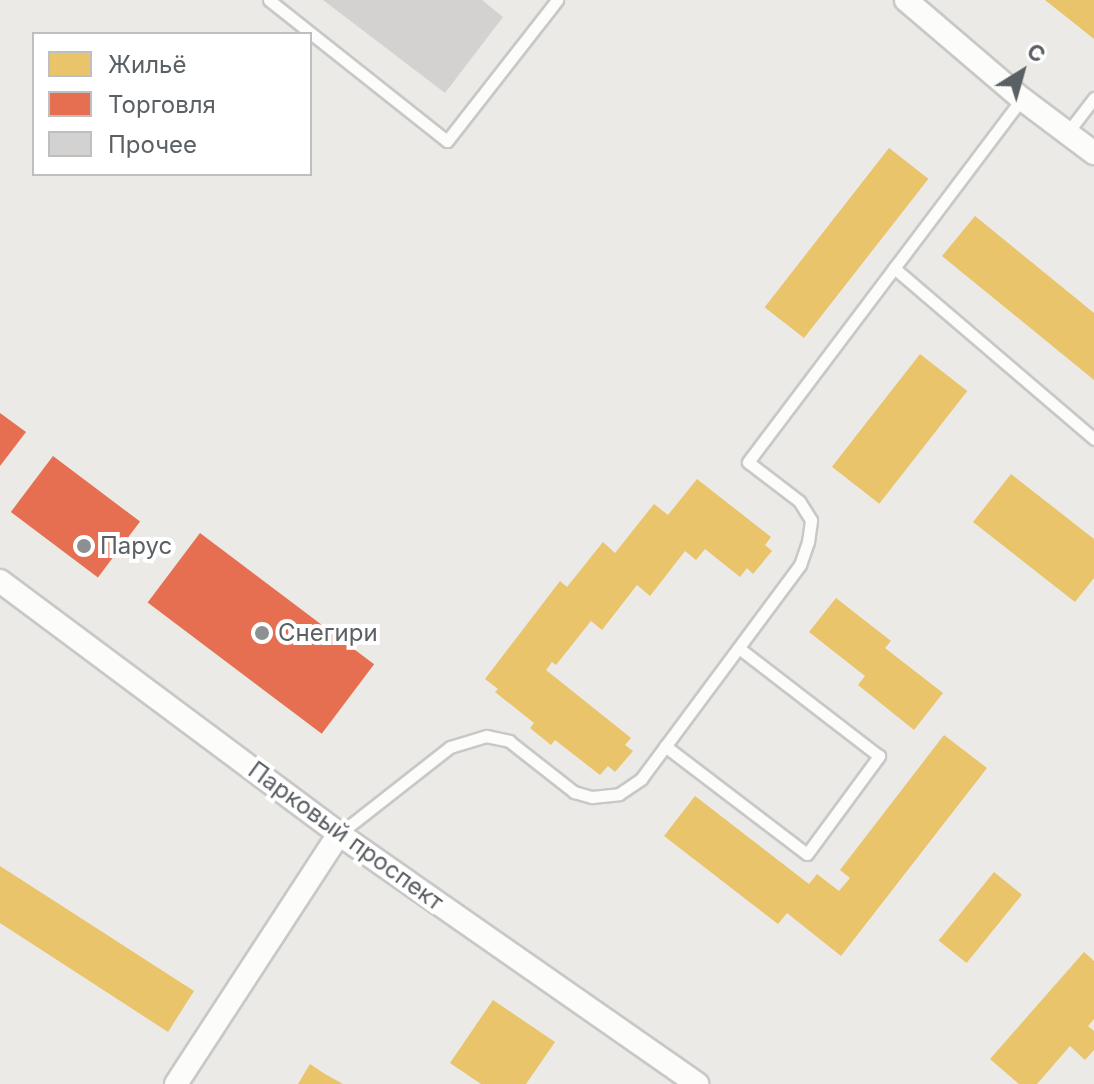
<!DOCTYPE html>
<html>
<head>
<meta charset="utf-8">
<style>
	body { margin:0 }
	#map { position:relative; width:1094px; height:1084px; overflow:hidden; background:#ebeae6; font-family:Inter,sans-serif }
	div>[style] { position:absolute }
	[style*='--x'] { left:calc(var(--x)*1px); top:calc(var(--y)*1px); width:calc(var(--w)*1px); rotate:calc(var(--a)*1deg) }
	.homes>* { inset:0; background:#e9c46a; transform-origin:0 0 }
	.shops>* { inset:0; background:#e76f51; transform-origin:0 0 }
	.building>* { inset:0; background:#d3d2d0 }
	.roads { filter:drop-shadow(2px 0 #c8c8c8) drop-shadow(-2px 0 #c8c8c8) drop-shadow(0 2px #c8c8c8) drop-shadow(0 -2px #c8c8c8) }
	.lane>* { height:11px; margin:-5.5px; padding:0 5.5px; transform-origin:5.5px; border-radius:5.5px; background:#fcfcfb }
	.street>* { height:22px; margin:-11px; padding:0 11px; transform-origin:11px; border-radius:11px; background:#fcfcfb }
	.dots>* { width:22px; height:22px; translate:-50% -50%; box-sizing:border-box; border:4px solid #fff; border-radius:50% }
	span { translate:-50% -50%; white-space:nowrap; text-align:center; line-height:1.15; -webkit-text-stroke:8px #fff; paint-order:stroke }
	.poi-label { font-size:24px; color:#5b6064 }
	.left { translate:0 -50%; text-align:left }
	.street-label { font-size:24px; color:#5b6064 }
	.legend { position:absolute; left:32px; top:32px; width:280px; height:144px; box-sizing:border-box; background:#fff; border:2px solid #bdbfc1; margin:0; padding:10px 14px; list-style:none; font-size:24px; color:#5b6064 }
	.legend li { display:flex; align-items:center; gap:16px; height:40px }
	.legend b { width:40px; border:2px solid #bdbfc1 }
	.north { position:absolute; left:982px; top:32px; width:80px; height:80px; -webkit-text-stroke:6px #fff; paint-order:stroke; rotate:37deg; font-size:22px; font-weight:700; line-height:32px; text-align:center; color:#5b6064 }
	.north::after { content:''; display:block; margin:auto; width:28px; height:36px; background:#5b6064; clip-path:polygon(50% 0,100% 100%,50% 72%,0 100%) }
</style>
</head>
<body>
<div id="map">
	<div class="homes">
		<div style="clip-path:polygon(1045px 0,1094px 0,1094px 39px)"></div>
		<div style="left:889px;top:148px;width:50px;height:202px;rotate:38deg"></div>
		<div style="clip-path:polygon(975px 216px,1094px 313px,1094px 380px,942px 256px)"></div>
		<div style="left:920px;top:354px;width:60px;height:143px;rotate:38deg"></div>
		<div style="clip-path:polygon(1011px 474px,1094px 539px,1094px 578px,1075px 602px,973px 522px)"></div>
		<div style="clip-path:polygon(697px 479px,771px 537px,765px 545px,772px 551px,753px 574px,747px 568px,740px 577px,705px 549px,696px 560px,685px 551px,650px 596px,637px 585px,602px 630px,591px 621px,556px 665px,552px 662px,546px 670px,631px 738px,625px 745px,633px 751px,615px 772px,608px 766px,600px 775px,555px 740px,551px 745px,530px 728px,534px 723px,495px 692px,498px 689px,485px 679px,560px 581px,567px 587px,603px 542px,615px 553px,654px 504px,668px 515px)"></div>
		<div style="clip-path:polygon(836px 598px,891px 641px,885px 648px,943px 693px,914px 730px,858px 685px,865px 676px,809px 632px)"></div>
		<div style="clip-path:polygon(944px 735px,987px 768px,841px 956px,787px 913px,778px 924px,664px 836px,695px 796px,809px 884px,817px 874px,839px 891px,850px 878px,840px 870px)"></div>
		<div style="clip-path:polygon(0 866px,194px 991px,168px 1032px,0 923px)"></div>
		<div style="left:994px;top:872px;width:36px;height:88px;rotate:39deg"></div>
		<div style="clip-path:polygon(1084px 952px,1094px 961px,1094px 1019px,1088px 1026px,1094px 1031px,1094px 1050px,1085px 1060px,1070px 1046px,1037px 1084px,1019px 1084px,990px 1059px)"></div>
		<div style="clip-path:polygon(493px 1000px,555px 1042px,526px 1084px,481px 1084px,450px 1063px)"></div>
		<div style="clip-path:polygon(310px 1064px,325px 1074px,343px 1084px,298px 1084px)"></div>
	</div>
	<div class="shops">
		<div style="clip-path:polygon(0 413px,26px 432px,0 466px)"></div>
		<div style="left:53px;top:456px;width:109px;height:70px;rotate:37deg"></div>
		<div style="left:200px;top:533px;width:218px;height:87px;rotate:37deg"></div>
	</div>
	<div class="building">
		<div style="clip-path:polygon(323px 0,482px 0,503px 17px,445px 93px)"></div>
	</div>
	<div class="roads">
		<div class="lane">
			<div style="--x:269;--y:0;--w:227;--a:38.4"></div>
			<div style="--x:447;--y:141;--w:179;--a:-52"></div>
			<div style="--x:1068;--y:132;--w:43;--a:-52.6"></div>
			<div style="--x:894;--y:268;--w:263;--a:40.5"></div>
			<div style="--x:665;--y:746;--w:178;--a:37.3"></div>
			<div style="--x:807;--y:854;--w:122;--a:-53.7"></div>
			<div style="--x:879;--y:756;--w:177;--a:-142.4"></div>
			<div style="--x:339;--y:834;--w:141;--a:-38.1"></div>
			<div style="--x:450;--y:747;--w:38;--a:-17"></div>
			<div style="--x:486;--y:736;--w:24;--a:12"></div>
			<div style="--x:509;--y:741;--w:83;--a:38.1"></div>
			<div style="--x:574;--y:792;--w:19;--a:16"></div>
			<div style="--x:592;--y:797;--w:27;--a:-6"></div>
			<div style="--x:619;--y:794;--w:27;--a:-34"></div>
			<div style="--x:641;--y:779;--w:267;--a:-53.4"></div>
			<div style="--x:800;--y:565;--w:24;--a:-71"></div>
			<div style="--x:808;--y:542;--w:22;--a:-82"></div>
			<div style="--x:811;--y:520;--w:22;--a:-122"></div>
			<div style="--x:799;--y:501;--w:64;--a:-142.6"></div>
			<div style="--x:748;--y:462;--w:455;--a:-53"></div>
		</div>
		<div class="street">
			<div style="--x:906;--y:0;--w:153;--a:40.5"></div>
			<div style="--x:1022;--y:99;--w:90;--a:36.9"></div>
			<div style="--x:0;--y:581;--w:423;--a:36.7"></div>
			<div style="--x:339;--y:834;--w:437;--a:34.9"></div>
			<div style="--x:176;--y:1084;--w:298;--a:-56.9"></div>
		</div>
	</div>
	<div class="dots">
		<div style="left:84px;top:546px;background:#8d9092"></div>
		<div style="left:262px;top:633px;background:#8d9092"></div>
	</div>
	<div class="poi-label">
		<span class="left" style="left:100px;top:546px">Парус</span>
		<span class="left" style="left:278px;top:633px">Снегири</span>
	</div>
	<div class="street-label">
		<span style="left:346px;top:836px;rotate:36deg">Парковый проспект</span>
	</div>
	<ul class="legend">
	<li><b style="height:22px;background:#e9c46a"></b>Жильё</li>
	<li><b style="height:22px;background:#e76f51"></b>Торговля</li>
	<li><b style="height:22px;background:#d3d2d0"></b>Прочее</li>
	</ul>
	<div class="north">С</div>
</div>
</body>
</html>
